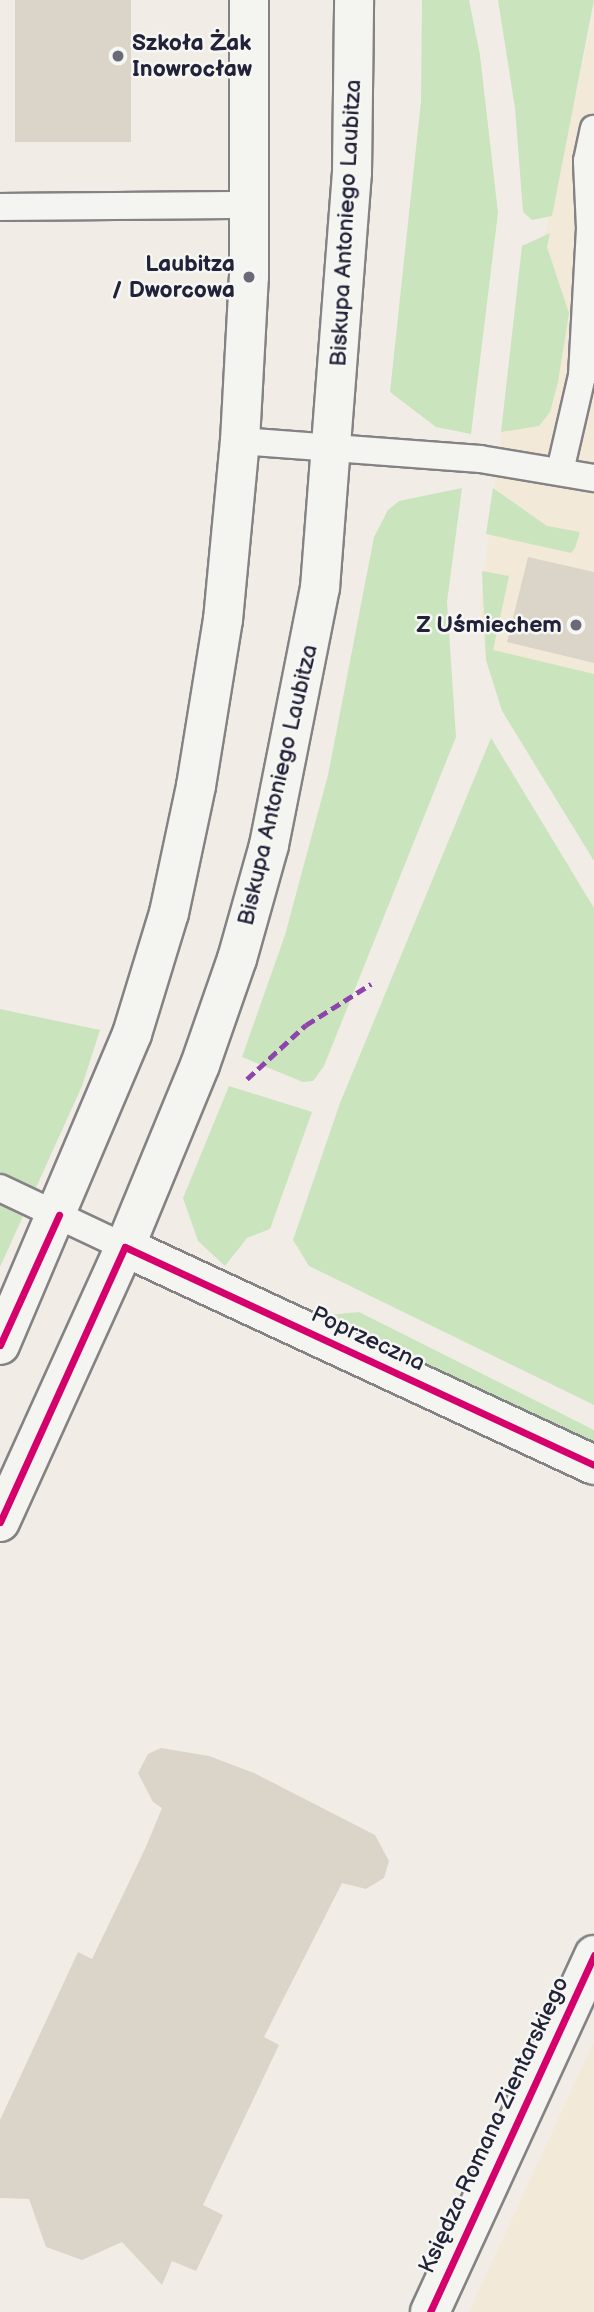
<!DOCTYPE html>
<html>
<head>
<meta charset="utf-8">
<style>
	body { margin:0 }
	#map { position:relative; width:594px; height:2312px; overflow:hidden; background:#f1ede6; font-family:"Balsamiq Sans",sans-serif }
	div>[style] { position:absolute }
	[style*='--x'] { left:calc(var(--x)*1px); top:calc(var(--y)*1px); width:calc(var(--w)*1px); rotate:calc(var(--a)*1deg) }
	.built>* { inset:0; background:#f3e9d9 }
	.green>* { inset:0; background:#cae4bd }
	.building>* { inset:0; background:#dbd4c9; transform-origin:0 0 }
	.roads { filter:drop-shadow(2px 0 #848284) drop-shadow(-2px 0 #848284) drop-shadow(0 2px #848284) drop-shadow(0 -2px #848284) }
	.service>* { height:26px; margin:-13px; padding:0 13px; transform-origin:13px; border-radius:13px; background:#f4f4f1 }
	.minor>* { height:38px; margin:-19px; padding:0 19px; transform-origin:19px; border-radius:19px; background:#f4f4f1 }
	.secondary>* { height:38px; margin:-19px; padding:0 19px; transform-origin:19px; border-radius:19px; background:#f4f4f1 }
	.quiet>* { height:5px; margin-top:-2.5px; transform-origin:0; background:repeating-linear-gradient(90deg,#8e44ad 0 10px,transparent 0 15px) }
	.cycleway>* { height:7px; margin:-3.5px; padding:0 3.5px; transform-origin:3.5px; border-radius:3.5px; background:#d6006c }
	.dots>* { width:19px; height:19px; translate:-50% -50%; box-sizing:border-box; border:4px solid #f6f6f2; border-radius:50% }
	span { translate:-50% -50%; white-space:nowrap; text-align:center; line-height:1.15; -webkit-text-stroke:5px #f6f6f2; paint-order:stroke }
	.poi-label { font-size:23px; color:#22223b; font-weight:700 }
	.left { translate:0 -50%; text-align:left }
	.right { translate:-100% -50%; text-align:right }
	.street-label { font-size:23px; color:#22223b }
</style>
</head>
<body>
<div id="map">
	<div class="built">
		<div style="clip-path:polygon(594px 12px,594px 694px,486px 660px,480px 608px,501px 432px)"></div>
		<div style="clip-path:polygon(594px 2041px,594px 2312px,469px 2312px)"></div>
	</div>
	<div class="green">
		<div style="clip-path:polygon(422px 0,469px 0,480px 55px,498px 213px,471px 434px,436px 427px,390px 392px,421px 101px)"></div>
		<div style="clip-path:polygon(498px 0,594px 0,552px 216px,532px 220px,523px 212px,515px 108px)"></div>
		<div style="clip-path:polygon(550px 233px,547px 247px,569px 313px,558px 382px,550px 412px,539px 426px,501px 432px,522px 246px)"></div>
		<div style="clip-path:polygon(462px 488px,447px 602px,456px 737px,324px 1066px,313px 1081px,303px 1082px,242px 1057px,285px 935px,328px 775px,374px 537px,388px 510px,399px 501px)"></div>
		<div style="clip-path:polygon(493px 488px,547px 526px,580px 532px,575px 548px,571px 553px,486px 534px)"></div>
		<div style="clip-path:polygon(482px 571px,509px 576px,493px 650px,594px 674px,594px 861px,502px 711px,486px 660px)"></div>
		<div style="clip-path:polygon(491px 738px,594px 908px,594px 1405px,309px 1266px,293px 1240px,340px 1103px)"></div>
		<div style="clip-path:polygon(0 1009px,100px 1030px,82px 1086px,0 1267px)"></div>
		<div style="clip-path:polygon(229px 1086px,312px 1112px,270px 1229px,247px 1238px,225px 1266px,198px 1241px,183px 1198px)"></div>
		<div style="clip-path:polygon(359px 1312px,594px 1430px,594px 1445px,327px 1315px)"></div>
	</div>
	<div class="building">
		<div style="left:15px;top:0;width:116px;height:142px"></div>
		<div style="clip-path:polygon(528px 557px,594px 572px,594px 663px,507px 642px)"></div>
		<div style="clip-path:polygon(161px 1748px,209px 1756px,254px 1773px,375px 1835px,389px 1861px,384px 1878px,366px 1889px,342px 1883px,264px 2037px,279px 2045px,203px 2205px,223px 2215px,196px 2271px,172px 2261px,162px 2285px,122px 2242px,82px 2260px,46px 2247px,29px 2199px,0 2198px,0 2120px,78px 1952px,92px 1959px,145px 1849px,162px 1808px,153px 1802px,138px 1773px,148px 1754px)"></div>
	</div>
	<div class="roads">
		<div class="service">
			<div style="--x:0;--y:207;--w:249;--a:-0.5"></div>
			<div style="--x:240;--y:441;--w:241;--a:4.3"></div>
			<div style="--x:480;--y:459;--w:116;--a:9.5"></div>
			<div style="--x:560;--y:471;--w:98;--a:-77"></div>
			<div style="--x:582;--y:376;--w:148;--a:-86.9"></div>
			<div style="--x:590;--y:228;--w:67;--a:-92.6"></div>
			<div style="--x:587;--y:161;--w:33;--a:-78"></div>
			<div style="--x:0;--y:1188;--w:138;--a:25.3"></div>
		</div>
		<div class="minor">
			<div style="--x:125;--y:1247;--w:517;--a:24.93"></div>
			<div style="--x:430;--y:2312;--w:393;--a:-65.3"></div>
		</div>
		<div class="secondary">
			<div style="--x:0;--y:1345;--w:338;--a:-67"></div>
			<div style="--x:132;--y:1034;--w:127;--a:-73"></div>
			<div style="--x:169;--y:913;--w:130;--a:-78"></div>
			<div style="--x:196;--y:786;--w:168;--a:-80.8"></div>
			<div style="--x:223;--y:620;--w:180;--a:-84.6"></div>
			<div style="--x:240;--y:441;--w:164;--a:-86.9"></div>
			<div style="--x:249;--y:277;--w:277;--a:-90"></div>
			<div style="--x:0;--y:1522;--w:302;--a:-65.6"></div>
			<div style="--x:125;--y:1247;--w:197;--a:-67.6"></div>
			<div style="--x:200;--y:1065;--w:112;--a:-70.8"></div>
			<div style="--x:237;--y:959;--w:118;--a:-74.3"></div>
			<div style="--x:269;--y:845;--w:262;--a:-78.8"></div>
			<div style="--x:320;--y:588;--w:416;--a:-85.6"></div>
			<div style="--x:352;--y:173;--w:173;--a:-89.3"></div>
		</div>
	</div>
	<div class="quiet">
		<div style="--x:247;--y:1079;--w:80;--a:-42.5"></div>
		<div style="--x:306;--y:1025;--w:77;--a:-32.2"></div>
	</div>
	<div class="cycleway">
		<div style="--x:0;--y:1345;--w:143;--a:-65.6"></div>
		<div style="--x:0;--y:1522;--w:302;--a:-65.6"></div>
		<div style="--x:125;--y:1247;--w:517;--a:24.93"></div>
		<div style="--x:430;--y:2312;--w:393;--a:-65.3"></div>
	</div>
	<div class="dots">
		<div style="left:118px;top:56px;background:#6a6977"></div>
		<div style="left:249px;top:277px;background:#6a6977"></div>
		<div style="left:576px;top:625px;background:#6a6977"></div>
	</div>
	<div class="poi-label">
		<span class="left" style="left:132px;top:56px">Szkoła Żak<br>Inowrocław</span>
		<span class="right" style="left:235px;top:277px">Laubitza<br>/ Dworcowa</span>
		<span class="right" style="left:562px;top:625px">Z Uśmiechem</span>
	</div>
	<div class="street-label">
		<span style="left:346px;top:223px;rotate:-87deg">Biskupa Antoniego Laubitza</span>
		<span style="left:278px;top:785px;rotate:-77deg">Biskupa Antoniego Laubitza</span>
		<span style="left:368px;top:1339px;rotate:25deg">Poprzeczna</span>
		<span style="left:494px;top:2125px;rotate:-65deg">Księdza Romana Zientarskiego</span>
	</div>
</div>
</body>
</html>
